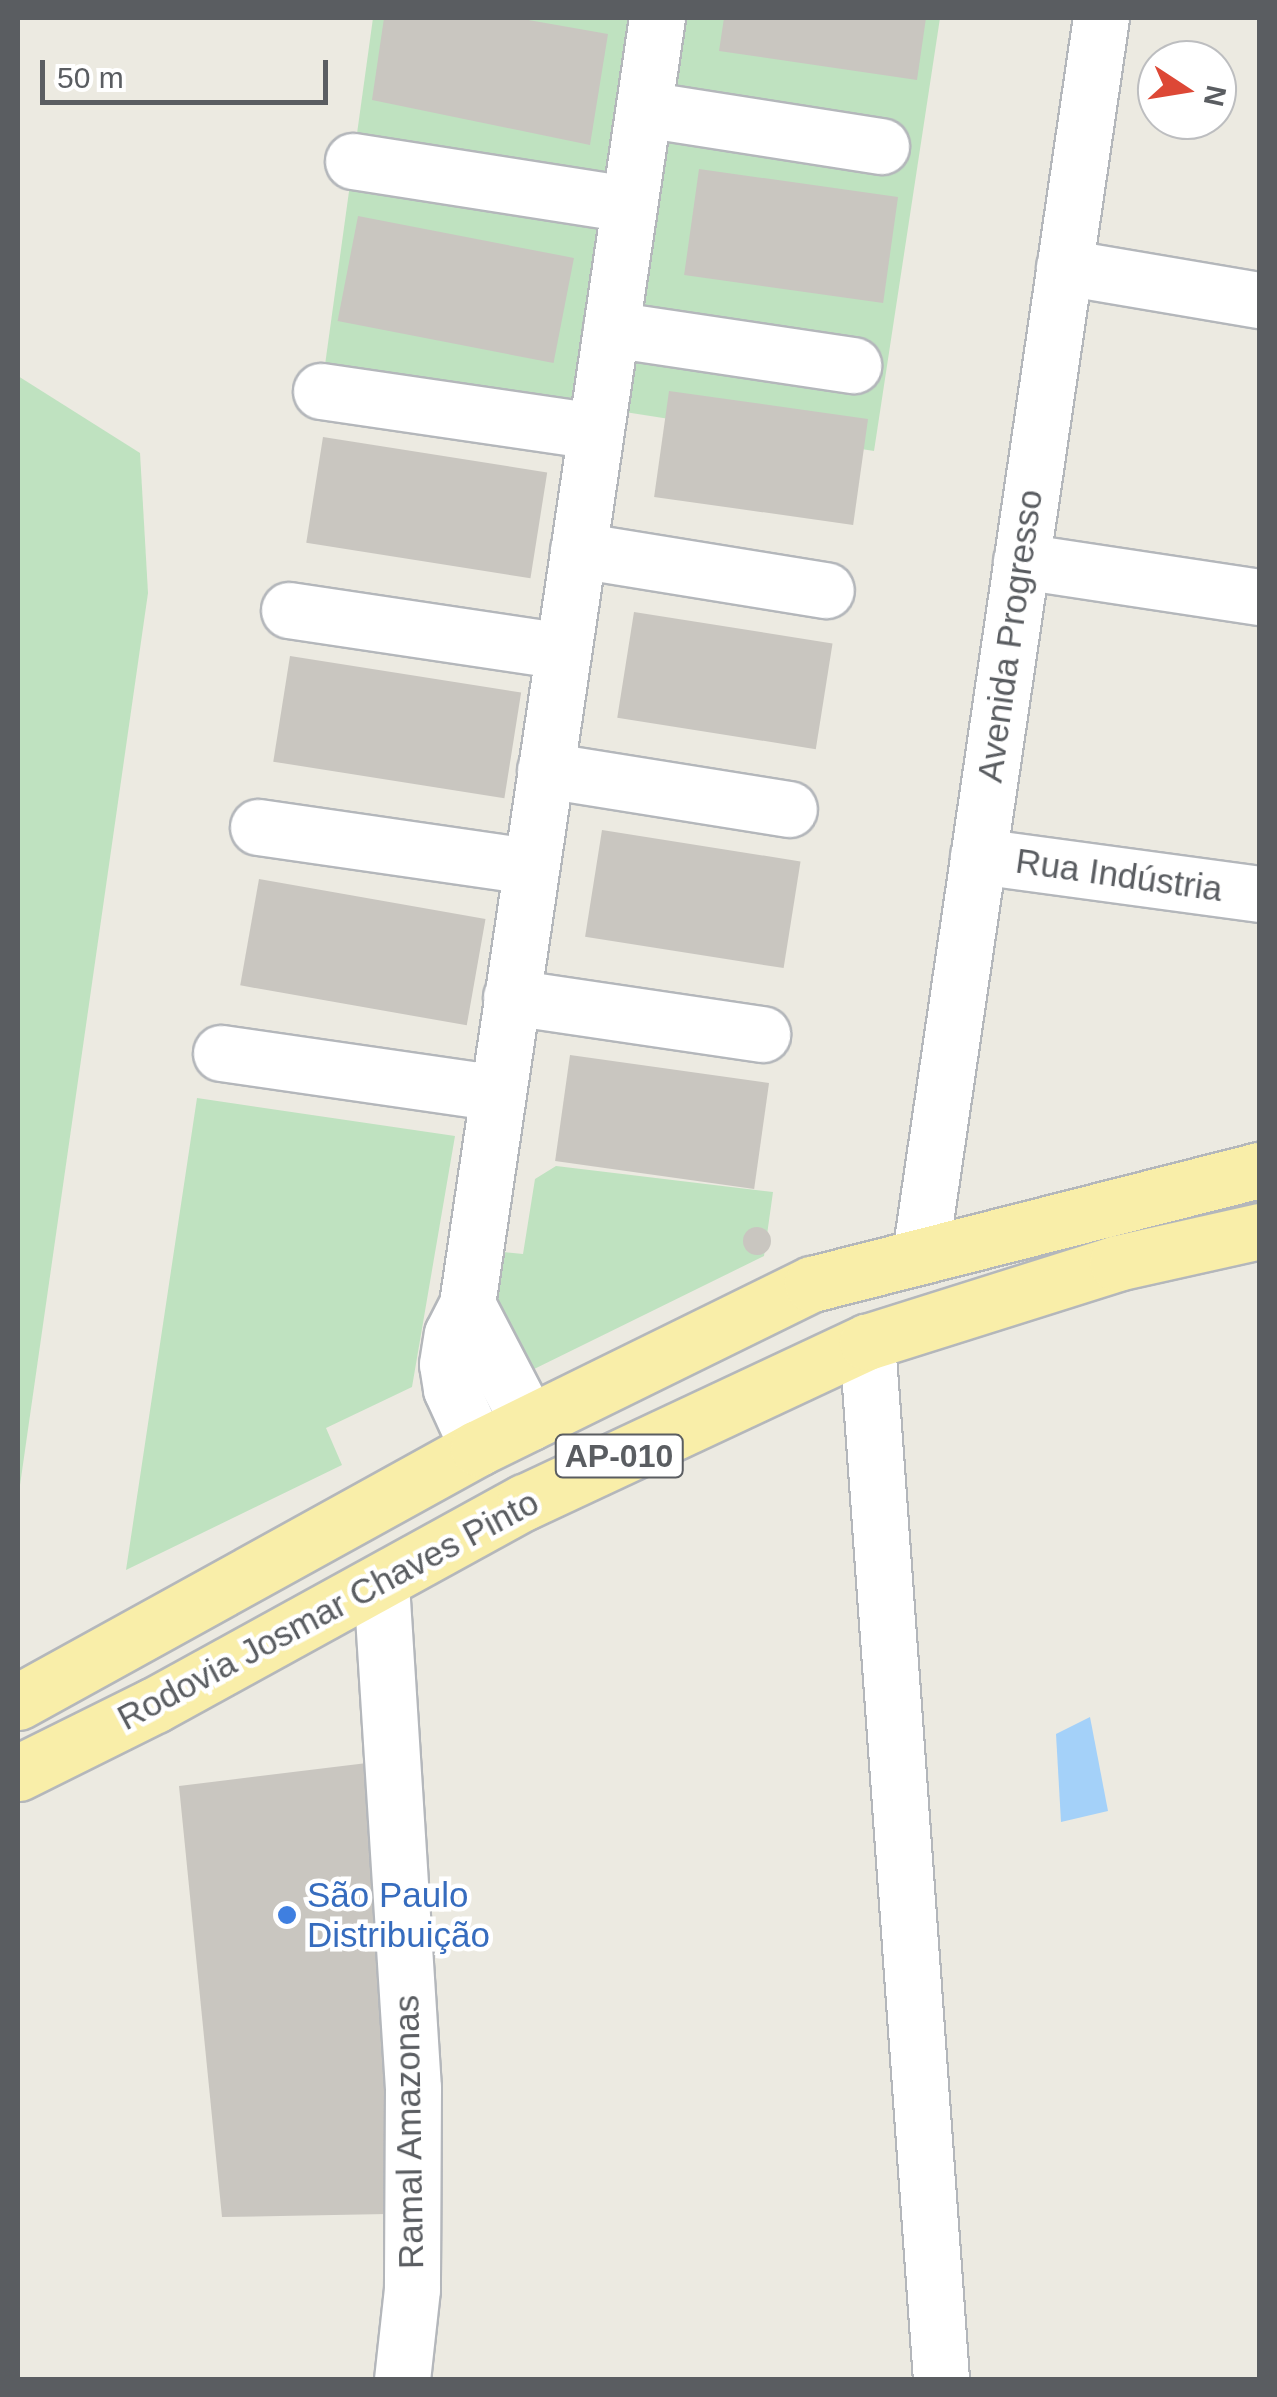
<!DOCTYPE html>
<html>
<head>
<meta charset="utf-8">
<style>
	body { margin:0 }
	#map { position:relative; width:1277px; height:2397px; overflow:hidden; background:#eceae1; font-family:Arial,sans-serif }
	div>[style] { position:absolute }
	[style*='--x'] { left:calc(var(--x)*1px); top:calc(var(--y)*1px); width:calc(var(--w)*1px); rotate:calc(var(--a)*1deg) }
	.green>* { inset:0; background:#bfe2c0 }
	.water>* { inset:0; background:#a4d1f9 }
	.building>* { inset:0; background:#c9c6c0; transform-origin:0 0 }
	.round { border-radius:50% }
	.roads { filter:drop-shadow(2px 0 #b4b7bb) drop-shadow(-2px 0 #b4b7bb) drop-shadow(0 2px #b4b7bb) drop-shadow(0 -2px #b4b7bb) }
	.minor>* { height:55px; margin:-27.5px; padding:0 27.5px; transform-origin:27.5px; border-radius:27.5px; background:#fff }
	.major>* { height:55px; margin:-27.5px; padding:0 27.5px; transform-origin:27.5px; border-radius:27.5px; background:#f9eea9 }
	.dots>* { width:28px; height:28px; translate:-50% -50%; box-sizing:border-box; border:5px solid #fff; border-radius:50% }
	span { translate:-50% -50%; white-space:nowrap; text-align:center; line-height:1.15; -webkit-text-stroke:9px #fff; paint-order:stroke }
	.shield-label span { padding:2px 8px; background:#fff; border:2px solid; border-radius:8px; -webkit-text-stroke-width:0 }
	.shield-label { font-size:32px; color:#5a5d61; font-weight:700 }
	.street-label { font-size:35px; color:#5a5d61 }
	.shop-label { font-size:35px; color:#366cbe }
	.left { translate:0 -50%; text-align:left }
	.frame { position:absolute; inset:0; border:20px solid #5a5d61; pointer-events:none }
	.north { position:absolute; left:1137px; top:40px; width:100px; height:100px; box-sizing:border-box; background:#fff; border:2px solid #bdbec0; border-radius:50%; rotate:102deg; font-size:28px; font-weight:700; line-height:40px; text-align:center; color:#5a5d61 }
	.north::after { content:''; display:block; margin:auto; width:35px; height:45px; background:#dd4836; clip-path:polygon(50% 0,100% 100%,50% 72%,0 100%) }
	.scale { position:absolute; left:40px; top:60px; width:288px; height:45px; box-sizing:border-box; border:5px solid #5a5d61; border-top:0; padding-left:12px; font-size:30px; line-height:35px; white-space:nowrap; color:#5a5d61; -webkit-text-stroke:8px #fff; paint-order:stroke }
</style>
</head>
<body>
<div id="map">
	<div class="green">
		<div style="clip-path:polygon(373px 18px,940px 18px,874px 451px,325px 365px)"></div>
		<div style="clip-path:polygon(18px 376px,140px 453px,148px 593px,18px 1499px)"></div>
		<div style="clip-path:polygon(197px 1098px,455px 1136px,412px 1387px,326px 1428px,342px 1465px,126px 1570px)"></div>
		<div style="clip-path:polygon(556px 1166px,773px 1192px,764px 1256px,524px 1374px,487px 1311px,494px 1251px,523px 1254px,535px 1179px)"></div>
	</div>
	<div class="water">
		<div style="clip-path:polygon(1090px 1717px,1108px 1811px,1061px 1822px,1056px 1734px)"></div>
	</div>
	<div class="building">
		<div style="clip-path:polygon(384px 18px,517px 18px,608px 34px,590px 145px,372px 100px)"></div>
		<div style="clip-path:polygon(724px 18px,926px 18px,917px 80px,719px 51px)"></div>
		<div style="left:699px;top:169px;width:201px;height:107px;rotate:8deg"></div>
		<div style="left:358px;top:216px;width:220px;height:107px;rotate:11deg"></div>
		<div style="left:669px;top:391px;width:201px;height:107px;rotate:8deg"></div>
		<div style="left:323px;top:437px;width:227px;height:107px;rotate:9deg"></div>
		<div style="left:634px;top:612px;width:201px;height:107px;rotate:9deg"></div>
		<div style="left:290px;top:656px;width:234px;height:107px;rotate:9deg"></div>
		<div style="left:602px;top:830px;width:201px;height:108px;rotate:9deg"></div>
		<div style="left:259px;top:879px;width:230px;height:108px;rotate:10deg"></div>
		<div style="left:570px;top:1055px;width:201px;height:107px;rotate:8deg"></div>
		<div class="round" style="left:743px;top:1227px;width:28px;height:28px"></div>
		<div style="clip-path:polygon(367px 1763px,395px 2044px,387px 2214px,222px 2217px,179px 1786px)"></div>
	</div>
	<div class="roads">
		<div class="minor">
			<div style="--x:644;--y:109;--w:240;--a:8.9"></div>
			<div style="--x:353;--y:161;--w:279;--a:8.9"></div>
			<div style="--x:1064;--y:267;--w:199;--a:9.6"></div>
			<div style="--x:611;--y:329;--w:245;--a:8.5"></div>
			<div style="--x:321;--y:391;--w:277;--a:8.3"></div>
			<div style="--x:578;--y:550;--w:251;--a:9.2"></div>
			<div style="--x:1021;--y:561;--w:242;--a:8.6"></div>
			<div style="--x:289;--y:610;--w:277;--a:8.5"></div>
			<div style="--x:545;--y:770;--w:247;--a:9.1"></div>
			<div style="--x:258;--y:827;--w:275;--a:8.2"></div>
			<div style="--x:978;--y:856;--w:285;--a:7.7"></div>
			<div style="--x:511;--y:997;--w:254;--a:8.4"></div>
			<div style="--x:221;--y:1053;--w:279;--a:8.2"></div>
			<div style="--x:920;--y:1255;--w:1250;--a:-81.68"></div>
			<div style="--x:467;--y:1304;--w:134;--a:62.5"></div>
			<div style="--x:867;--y:1342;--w:1041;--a:85.92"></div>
			<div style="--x:478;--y:1448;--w:65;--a:-114.6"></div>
			<div style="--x:451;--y:1389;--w:25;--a:-99"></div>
			<div style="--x:447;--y:1364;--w:30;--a:-81"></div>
			<div style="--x:452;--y:1334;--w:34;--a:-63"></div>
			<div style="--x:467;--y:1304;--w:1300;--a:-81.6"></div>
			<div style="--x:381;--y:1584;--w:505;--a:86.37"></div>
			<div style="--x:413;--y:2088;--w:201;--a:90.3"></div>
			<div style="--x:412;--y:2289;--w:92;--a:96.3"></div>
		</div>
		<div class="major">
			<div style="--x:18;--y:1702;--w:525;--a:-28.91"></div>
			<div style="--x:478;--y:1448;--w:372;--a:-26.2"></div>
			<div style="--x:812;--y:1284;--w:462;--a:-14.3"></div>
			<div style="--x:18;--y:1773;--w:153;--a:-26.4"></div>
			<div style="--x:155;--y:1705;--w:422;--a:-28.8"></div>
			<div style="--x:525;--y:1502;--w:378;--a:-25.1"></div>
			<div style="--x:867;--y:1342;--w:262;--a:-17.5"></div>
			<div style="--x:1117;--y:1263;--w:147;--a:-12.6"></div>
		</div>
	</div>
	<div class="dots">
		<div style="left:287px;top:1915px;background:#3f7fe0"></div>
	</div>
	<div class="shield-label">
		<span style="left:619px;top:1456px">AP-010</span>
	</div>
	<div class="street-label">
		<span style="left:1010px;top:636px;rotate:-82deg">Avenida Progresso</span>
		<span style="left:1119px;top:875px;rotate:8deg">Rua Indústria</span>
		<span style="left:328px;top:1610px;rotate:-28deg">Rodovia Josmar Chaves Pinto</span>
		<span style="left:409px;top:2132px;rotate:-91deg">Ramal Amazonas</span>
	</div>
	<div class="shop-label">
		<span class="left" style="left:307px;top:1915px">São Paulo<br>Distribuição</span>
	</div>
	<div class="frame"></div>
	<div class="north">N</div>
	<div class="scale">50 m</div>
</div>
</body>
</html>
